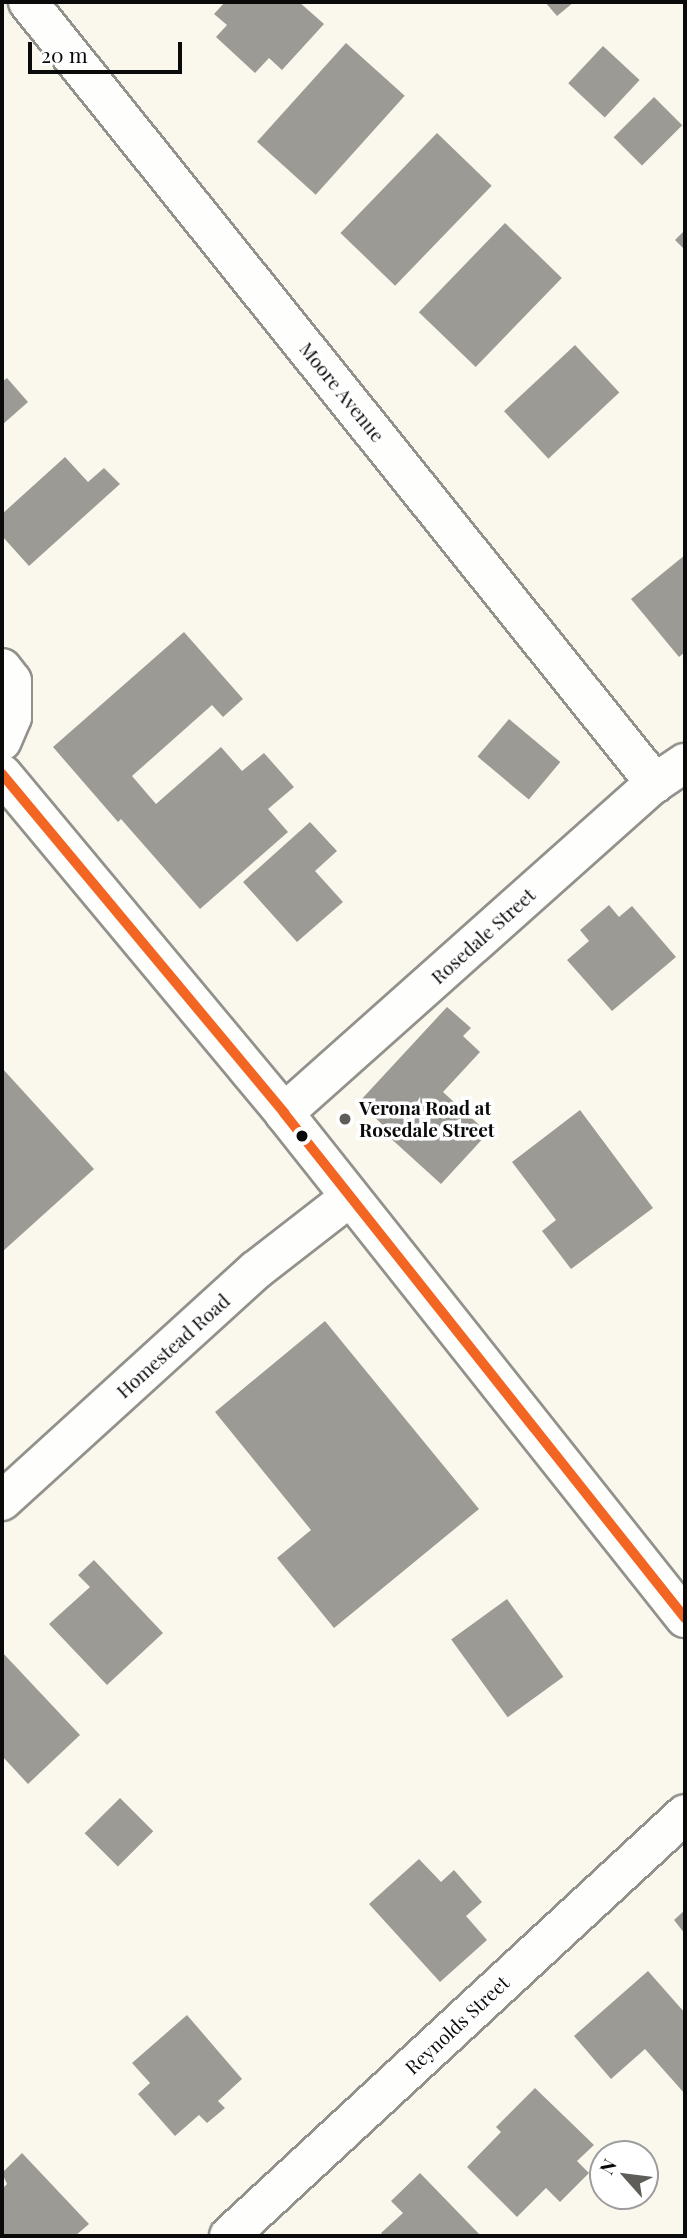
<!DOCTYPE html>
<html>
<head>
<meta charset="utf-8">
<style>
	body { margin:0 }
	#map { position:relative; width:687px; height:2238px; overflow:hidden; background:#faf8ed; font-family:"Playfair Display",serif }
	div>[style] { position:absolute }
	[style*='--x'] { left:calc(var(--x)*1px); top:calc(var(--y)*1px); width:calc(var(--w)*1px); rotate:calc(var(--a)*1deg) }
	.building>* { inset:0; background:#9c9a94; transform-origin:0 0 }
	.roads { filter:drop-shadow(2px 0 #92918c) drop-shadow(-2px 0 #92918c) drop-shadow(0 2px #92918c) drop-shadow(0 -2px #92918c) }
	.minor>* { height:38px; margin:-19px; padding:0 19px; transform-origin:19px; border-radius:19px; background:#fefefc }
	.tertiary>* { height:38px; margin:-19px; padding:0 19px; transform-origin:19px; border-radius:19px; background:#fefefc }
	.bus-1>* { height:10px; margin:-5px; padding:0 5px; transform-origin:5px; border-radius:5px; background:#f26522 }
	.dots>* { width:19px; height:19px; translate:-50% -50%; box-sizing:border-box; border:4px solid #fff; border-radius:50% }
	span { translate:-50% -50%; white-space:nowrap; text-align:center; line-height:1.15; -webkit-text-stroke:7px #fff; paint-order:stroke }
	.street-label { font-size:19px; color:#0a0a0a }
	.poi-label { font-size:19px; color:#0a0a0a; font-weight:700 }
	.left { translate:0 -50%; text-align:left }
	.frame { position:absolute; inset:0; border:4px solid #0a0a0a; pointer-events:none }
	.north { position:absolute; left:589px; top:2140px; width:70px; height:70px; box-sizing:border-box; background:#fff; border:2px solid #9d9d9d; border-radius:50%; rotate:298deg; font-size:19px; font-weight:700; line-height:28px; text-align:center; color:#0a0a0a }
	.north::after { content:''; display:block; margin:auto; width:24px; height:32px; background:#5e5d59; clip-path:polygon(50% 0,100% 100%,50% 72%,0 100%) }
	.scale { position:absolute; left:28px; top:42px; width:154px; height:32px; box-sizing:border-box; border:4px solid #0a0a0a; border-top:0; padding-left:9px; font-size:21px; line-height:24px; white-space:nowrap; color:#0a0a0a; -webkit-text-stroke:5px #fff; paint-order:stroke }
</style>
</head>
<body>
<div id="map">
	<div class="building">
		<div style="clip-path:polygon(225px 2px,299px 2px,324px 24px,282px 70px,269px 58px,255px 73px,216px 37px,227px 25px,214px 14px)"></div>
		<div style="clip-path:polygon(545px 2px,574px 2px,557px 16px)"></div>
		<div style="left:346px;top:43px;width:79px;height:133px;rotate:42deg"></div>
		<div style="left:603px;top:46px;width:50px;height:51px;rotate:43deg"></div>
		<div style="left:654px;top:97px;width:40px;height:57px;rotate:45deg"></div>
		<div style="left:437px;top:133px;width:76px;height:139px;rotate:44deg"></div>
		<div style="left:505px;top:223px;width:79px;height:124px;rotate:44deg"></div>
		<div style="clip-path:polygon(685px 230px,685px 250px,675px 240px)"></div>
		<div style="left:575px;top:345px;width:65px;height:97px;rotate:47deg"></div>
		<div style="clip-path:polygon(7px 378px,28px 402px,2px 425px,2px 382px)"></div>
		<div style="clip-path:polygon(65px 457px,88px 482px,104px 468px,120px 484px,29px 566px,2px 536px,2px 514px)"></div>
		<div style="clip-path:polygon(685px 555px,685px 652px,679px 657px,631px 599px)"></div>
		<div style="clip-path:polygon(184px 632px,243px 699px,223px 717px,212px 705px,132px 776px,156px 804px,221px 747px,242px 771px,264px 753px,294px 787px,268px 809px,288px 832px,200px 909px,121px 819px,118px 822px,53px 747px)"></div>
		<div style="left:509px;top:719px;width:67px;height:49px;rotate:40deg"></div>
		<div style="clip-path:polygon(310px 822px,337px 851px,315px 871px,343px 902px,297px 942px,243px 882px)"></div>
		<div style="clip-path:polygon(609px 905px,619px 917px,632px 906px,676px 957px,612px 1011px,567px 960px,589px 941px,580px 930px)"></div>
		<div style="clip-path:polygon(447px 1007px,471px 1028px,463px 1036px,480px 1052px,443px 1092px,488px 1133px,441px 1184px,387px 1135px,390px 1132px,359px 1102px)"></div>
		<div style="clip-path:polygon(2px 1068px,94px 1169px,2px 1252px)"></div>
		<div style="clip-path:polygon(580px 1110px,653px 1208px,571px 1269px,542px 1231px,556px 1220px,512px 1162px)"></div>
		<div style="clip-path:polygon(325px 1321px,479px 1509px,334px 1628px,277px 1558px,311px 1530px,215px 1412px)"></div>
		<div style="clip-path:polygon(94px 1560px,163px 1633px,107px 1685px,49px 1624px,90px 1587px,78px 1575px)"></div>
		<div style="left:507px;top:1599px;width:96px;height:69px;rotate:54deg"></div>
		<div style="clip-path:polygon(2px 1652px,80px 1735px,28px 1784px,2px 1756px)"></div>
		<div style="left:120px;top:1798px;width:47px;height:50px;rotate:45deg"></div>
		<div style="clip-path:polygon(419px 1859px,441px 1882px,454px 1870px,482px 1902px,466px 1916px,487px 1940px,440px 1982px,369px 1904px)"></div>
		<div style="clip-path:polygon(685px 1910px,685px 1934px,674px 1920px)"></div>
		<div style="clip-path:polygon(648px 1971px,685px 2013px,685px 2094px,645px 2049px,611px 2079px,574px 2036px)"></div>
		<div style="clip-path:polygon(187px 2015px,242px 2079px,218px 2101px,225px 2108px,207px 2123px,199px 2115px,175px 2136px,138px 2094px,150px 2083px,132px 2063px)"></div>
		<div style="clip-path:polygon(535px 2088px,594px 2145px,577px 2161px,589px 2173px,560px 2202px,546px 2188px,517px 2217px,467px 2167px,501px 2132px,496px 2127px)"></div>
		<div style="clip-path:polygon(22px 2153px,89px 2224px,75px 2236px,2px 2236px,2px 2189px,7px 2184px,2px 2173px)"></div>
		<div style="clip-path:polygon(420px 2173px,481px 2236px,384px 2236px,381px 2233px,403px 2213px,391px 2201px)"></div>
	</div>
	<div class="roads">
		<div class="minor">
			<div style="--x:28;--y:2;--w:1002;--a:51.24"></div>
			<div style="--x:2;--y:668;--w:16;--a:52"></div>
			<div style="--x:12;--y:681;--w:36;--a:90"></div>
			<div style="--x:12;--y:717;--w:26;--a:113"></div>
			<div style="--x:284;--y:1113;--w:497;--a:-41.7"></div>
			<div style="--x:655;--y:783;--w:36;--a:-34"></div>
			<div style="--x:2;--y:1501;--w:343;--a:-42.3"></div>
			<div style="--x:256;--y:1270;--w:119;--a:-37.8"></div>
			<div style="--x:229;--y:2236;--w:621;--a:-42.78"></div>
		</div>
		<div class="tertiary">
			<div style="--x:2;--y:774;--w:441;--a:50.2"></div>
			<div style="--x:284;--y:1113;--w:645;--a:51.55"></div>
		</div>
	</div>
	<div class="bus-1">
		<div style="--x:2;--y:774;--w:441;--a:50.2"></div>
		<div style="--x:284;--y:1113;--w:645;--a:51.55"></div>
	</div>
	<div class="dots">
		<div style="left:345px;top:1119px;background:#5e5d59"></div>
		<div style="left:302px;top:1136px;background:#0a0a0a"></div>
	</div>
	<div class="street-label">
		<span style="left:342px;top:392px;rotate:51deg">Moore Avenue</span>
		<span style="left:483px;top:936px;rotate:-42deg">Rosedale Street</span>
		<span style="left:173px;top:1346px;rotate:-42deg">Homestead Road</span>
		<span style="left:457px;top:2025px;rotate:-43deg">Reynolds Street</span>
	</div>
	<div class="poi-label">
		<span class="left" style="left:359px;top:1119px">Verona Road at<br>Rosedale Street</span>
	</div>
	<div class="frame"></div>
	<div class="north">N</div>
	<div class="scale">20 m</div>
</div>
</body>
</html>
